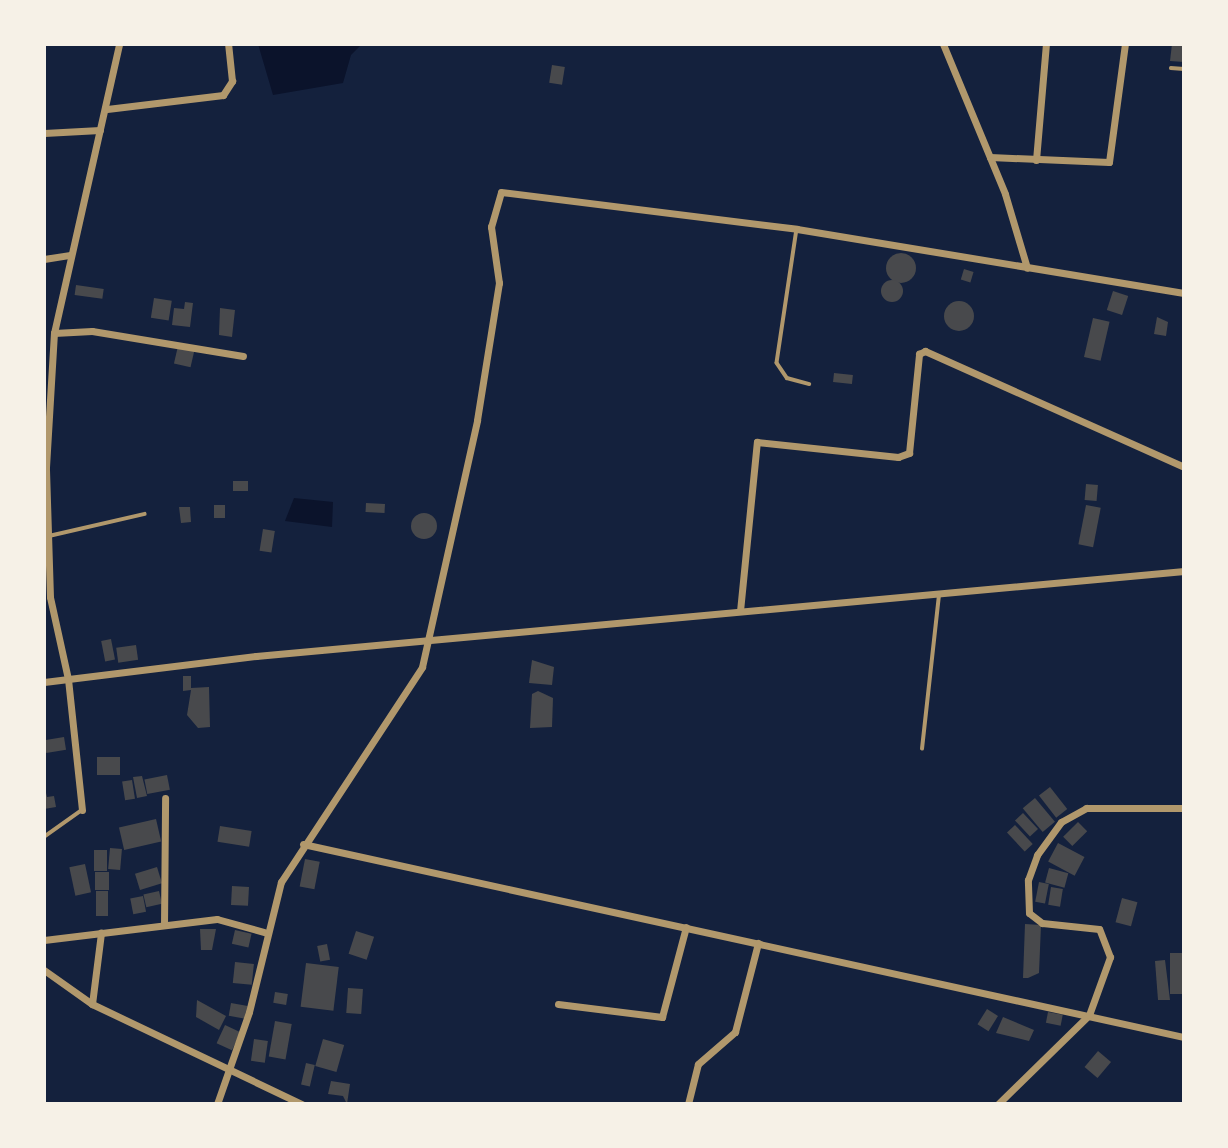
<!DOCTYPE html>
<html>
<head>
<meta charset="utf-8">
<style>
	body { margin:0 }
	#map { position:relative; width:1228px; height:1148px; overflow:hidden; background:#14213d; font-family:"PT Sans",sans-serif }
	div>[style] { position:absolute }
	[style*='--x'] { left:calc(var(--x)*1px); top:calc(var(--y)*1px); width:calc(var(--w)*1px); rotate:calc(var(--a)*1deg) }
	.water>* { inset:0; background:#0b132b }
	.building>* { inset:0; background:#48494c; transform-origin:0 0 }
	.round { border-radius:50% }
	.service>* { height:3.5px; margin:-1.75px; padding:0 1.75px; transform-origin:1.75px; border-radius:1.75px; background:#b1986c }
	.minor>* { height:7px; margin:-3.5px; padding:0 3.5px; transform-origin:3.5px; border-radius:3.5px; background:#b1986c }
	span { translate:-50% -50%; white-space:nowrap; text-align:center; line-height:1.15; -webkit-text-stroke:5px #f6f1e7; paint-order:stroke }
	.frame { position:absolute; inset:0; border:46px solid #f6f1e7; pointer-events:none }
</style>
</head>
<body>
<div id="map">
	<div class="water">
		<div style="clip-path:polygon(258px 44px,362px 44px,351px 55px,343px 83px,273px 95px)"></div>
		<div style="clip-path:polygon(294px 498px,333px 502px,332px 527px,285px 521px)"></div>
	</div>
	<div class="building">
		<div style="clip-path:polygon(1172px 44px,1184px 44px,1184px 62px,1170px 61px)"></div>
		<div style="left:552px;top:65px;width:13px;height:18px;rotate:9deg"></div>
		<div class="round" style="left:886px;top:253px;width:30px;height:30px"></div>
		<div style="left:964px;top:269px;width:10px;height:11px;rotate:17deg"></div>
		<div class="round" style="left:881px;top:280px;width:22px;height:22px"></div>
		<div style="left:76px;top:285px;width:28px;height:10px;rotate:8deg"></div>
		<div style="left:1113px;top:291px;width:16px;height:20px;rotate:18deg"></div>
		<div style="left:154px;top:298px;width:18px;height:20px;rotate:9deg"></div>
		<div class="round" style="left:944px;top:301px;width:30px;height:30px"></div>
		<div style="clip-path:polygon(185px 302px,193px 303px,190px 327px,172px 325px,174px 308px,184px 309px)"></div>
		<div style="clip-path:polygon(220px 308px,235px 310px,232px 337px,219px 335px)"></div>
		<div style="clip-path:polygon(1157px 317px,1168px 322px,1166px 336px,1154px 334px)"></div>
		<div style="left:1093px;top:318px;width:17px;height:40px;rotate:13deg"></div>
		<div style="left:178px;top:346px;width:17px;height:18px;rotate:13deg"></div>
		<div style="left:834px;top:373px;width:19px;height:9px;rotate:6deg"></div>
		<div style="left:233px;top:481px;width:15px;height:10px"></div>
		<div style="left:1086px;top:484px;width:12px;height:16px;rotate:5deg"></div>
		<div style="left:366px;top:503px;width:19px;height:9px;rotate:3deg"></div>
		<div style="left:214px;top:505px;width:11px;height:13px"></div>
		<div style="left:1086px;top:505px;width:15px;height:40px;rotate:11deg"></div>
		<div style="clip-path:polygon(179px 507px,190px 507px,191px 522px,181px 523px)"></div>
		<div class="round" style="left:411px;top:513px;width:26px;height:26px"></div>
		<div style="left:263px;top:529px;width:12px;height:22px;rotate:9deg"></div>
		<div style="left:111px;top:639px;width:21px;height:10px;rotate:79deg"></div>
		<div style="left:136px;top:645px;width:15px;height:20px;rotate:82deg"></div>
		<div style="clip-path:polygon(532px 660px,554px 667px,552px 685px,529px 683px)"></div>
		<div style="clip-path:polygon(183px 676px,191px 676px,191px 688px,209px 687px,210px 727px,198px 728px,187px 715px,191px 690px,183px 691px)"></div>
		<div style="clip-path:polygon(538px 691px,553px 698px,552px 727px,530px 728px,532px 694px)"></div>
		<div style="left:64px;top:737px;width:13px;height:20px;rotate:81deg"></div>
		<div style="left:97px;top:757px;width:23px;height:18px"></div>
		<div style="left:167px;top:775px;width:15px;height:23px;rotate:79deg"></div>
		<div style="clip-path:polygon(142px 776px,147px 796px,137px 798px,133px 777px)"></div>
		<div style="left:132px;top:780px;width:19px;height:10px;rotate:81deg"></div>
		<div style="left:1050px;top:787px;width:28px;height:14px;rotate:52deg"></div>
		<div style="clip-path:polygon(45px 789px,47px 797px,54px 796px,56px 807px,44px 809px)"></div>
		<div style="left:1035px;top:798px;width:31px;height:16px;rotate:50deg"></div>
		<div style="left:1023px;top:813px;width:22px;height:11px;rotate:47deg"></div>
		<div style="left:156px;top:819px;width:23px;height:38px;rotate:77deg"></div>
		<div style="left:1078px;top:822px;width:13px;height:21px;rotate:45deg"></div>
		<div style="left:1015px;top:825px;width:26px;height:11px;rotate:47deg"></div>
		<div style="left:220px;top:826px;width:32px;height:16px;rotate:9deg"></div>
		<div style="left:1058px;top:843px;width:30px;height:21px;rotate:28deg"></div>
		<div style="left:110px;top:848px;width:12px;height:21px;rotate:5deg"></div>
		<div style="left:94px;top:850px;width:13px;height:21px"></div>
		<div style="left:305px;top:859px;width:15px;height:28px;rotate:11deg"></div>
		<div style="left:85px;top:864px;width:29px;height:16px;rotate:78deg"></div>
		<div style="left:157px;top:867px;width:17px;height:23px;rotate:73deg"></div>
		<div style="left:1049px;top:868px;width:20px;height:15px;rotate:15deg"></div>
		<div style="left:95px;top:872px;width:14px;height:18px"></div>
		<div style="left:1039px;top:882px;width:10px;height:20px;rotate:11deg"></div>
		<div style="left:232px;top:886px;width:17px;height:19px;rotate:3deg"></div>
		<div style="left:1051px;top:887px;width:12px;height:18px;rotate:9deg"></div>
		<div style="left:96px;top:891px;width:12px;height:25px"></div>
		<div style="left:159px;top:891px;width:13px;height:16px;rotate:77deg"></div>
		<div style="left:143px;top:896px;width:16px;height:13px;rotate:79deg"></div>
		<div style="left:1122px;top:898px;width:16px;height:25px;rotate:15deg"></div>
		<div style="clip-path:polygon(1025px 924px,1041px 925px,1039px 973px,1028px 978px,1023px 978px)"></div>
		<div style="clip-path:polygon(200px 929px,216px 929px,212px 950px,201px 950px)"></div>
		<div style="left:235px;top:930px;width:17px;height:14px;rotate:13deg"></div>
		<div style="left:356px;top:931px;width:19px;height:24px;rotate:18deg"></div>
		<div style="left:327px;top:944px;width:16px;height:10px;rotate:79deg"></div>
		<div style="left:1170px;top:953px;width:14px;height:41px"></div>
		<div style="clip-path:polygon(1165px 960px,1170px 1000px,1158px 1000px,1155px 961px)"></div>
		<div style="left:235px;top:962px;width:19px;height:21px;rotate:6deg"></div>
		<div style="left:306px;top:963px;width:33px;height:44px;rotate:7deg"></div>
		<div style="left:348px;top:988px;width:15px;height:25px;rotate:4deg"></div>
		<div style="left:275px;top:992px;width:13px;height:11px;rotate:9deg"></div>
		<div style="clip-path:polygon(197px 1000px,226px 1016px,219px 1030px,196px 1017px)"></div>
		<div style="left:231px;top:1003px;width:17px;height:13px;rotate:10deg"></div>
		<div style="left:987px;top:1009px;width:13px;height:18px;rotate:32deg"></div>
		<div style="left:1048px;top:1012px;width:15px;height:11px;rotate:11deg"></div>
		<div style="clip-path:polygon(1003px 1017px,1034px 1030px,1029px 1041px,996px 1033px)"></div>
		<div style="left:275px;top:1021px;width:17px;height:36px;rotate:10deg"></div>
		<div style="left:225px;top:1025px;width:17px;height:20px;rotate:25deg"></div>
		<div style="left:254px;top:1039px;width:14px;height:22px;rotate:8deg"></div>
		<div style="left:323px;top:1039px;width:22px;height:28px;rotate:16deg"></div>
		<div style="left:1098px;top:1051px;width:17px;height:21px;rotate:40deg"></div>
		<div style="left:306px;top:1063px;width:9px;height:22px;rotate:13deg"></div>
		<div style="clip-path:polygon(331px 1081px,350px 1084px,347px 1104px,343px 1096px,328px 1094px)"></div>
	</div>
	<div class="service">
		<div style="--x:1171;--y:68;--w:13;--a:4"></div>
		<div style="--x:797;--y:229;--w:135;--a:98.5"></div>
		<div style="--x:777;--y:363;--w:18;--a:56"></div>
		<div style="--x:787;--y:378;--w:23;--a:15"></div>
		<div style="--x:49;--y:536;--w:98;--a:-13"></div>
		<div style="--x:922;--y:749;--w:155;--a:-83.7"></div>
		<div style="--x:44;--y:837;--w:47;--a:-35.4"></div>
	</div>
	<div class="minor">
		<div style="--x:943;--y:44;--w:162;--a:67.5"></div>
		<div style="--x:1005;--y:194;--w:77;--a:73.4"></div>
		<div style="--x:107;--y:109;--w:117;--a:-6.9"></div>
		<div style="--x:223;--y:95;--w:17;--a:-57"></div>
		<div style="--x:232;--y:81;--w:37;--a:-96"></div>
		<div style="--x:44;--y:133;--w:56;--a:-3.1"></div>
		<div style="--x:990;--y:157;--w:119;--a:2.4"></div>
		<div style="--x:1109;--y:162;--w:119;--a:-82.3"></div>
		<div style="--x:1036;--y:160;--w:116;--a:-85.1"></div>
		<div style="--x:44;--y:259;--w:25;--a:-9"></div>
		<div style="--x:54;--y:333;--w:38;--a:-3"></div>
		<div style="--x:92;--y:331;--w:153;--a:9.4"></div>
		<div style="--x:740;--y:611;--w:170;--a:-84.3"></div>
		<div style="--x:757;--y:442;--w:142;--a:6.1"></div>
		<div style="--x:898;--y:457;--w:12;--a:-20"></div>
		<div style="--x:909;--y:453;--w:100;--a:-84.2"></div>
		<div style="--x:919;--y:354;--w:7;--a:-27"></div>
		<div style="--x:925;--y:351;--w:284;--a:24.1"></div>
		<div style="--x:44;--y:682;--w:214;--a:-7"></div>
		<div style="--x:256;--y:656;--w:932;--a:-5.23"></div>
		<div style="--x:82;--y:810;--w:132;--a:-96.1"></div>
		<div style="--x:68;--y:679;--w:84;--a:-102.4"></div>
		<div style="--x:50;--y:597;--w:130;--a:-91.8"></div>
		<div style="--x:46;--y:467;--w:134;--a:-86.6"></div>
		<div style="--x:54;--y:333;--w:296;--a:-77.3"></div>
		<div style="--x:303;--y:844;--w:902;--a:12.36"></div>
		<div style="--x:164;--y:925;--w:127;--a:-89.5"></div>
		<div style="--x:44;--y:940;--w:174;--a:-6.9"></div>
		<div style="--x:217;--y:919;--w:49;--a:15.5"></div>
		<div style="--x:44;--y:970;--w:59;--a:35.3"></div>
		<div style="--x:92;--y:1004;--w:233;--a:25.5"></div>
		<div style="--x:92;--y:1004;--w:72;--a:-82.8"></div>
		<div style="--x:558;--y:1004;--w:105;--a:7.1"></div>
		<div style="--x:662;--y:1017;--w:93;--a:-75.1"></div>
		<div style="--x:217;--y:1104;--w:97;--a:-70.8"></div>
		<div style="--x:249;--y:1012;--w:134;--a:-76.2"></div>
		<div style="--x:281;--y:882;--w:257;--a:-56.7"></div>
		<div style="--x:422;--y:667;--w:253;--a:-77.4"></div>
		<div style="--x:477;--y:420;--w:139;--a:-80.9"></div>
		<div style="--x:499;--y:283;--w:57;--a:-98.1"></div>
		<div style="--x:491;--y:227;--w:36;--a:-74"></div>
		<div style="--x:501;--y:192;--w:298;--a:7.1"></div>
		<div style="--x:797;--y:229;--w:392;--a:9.4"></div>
		<div style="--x:688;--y:1104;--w:41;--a:-76"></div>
		<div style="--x:698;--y:1064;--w:49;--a:-40.9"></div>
		<div style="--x:735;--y:1032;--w:92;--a:-75.5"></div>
		<div style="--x:998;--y:1104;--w:127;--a:-44.4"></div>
		<div style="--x:1089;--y:1015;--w:62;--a:-70.1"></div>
		<div style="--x:1110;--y:957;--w:30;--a:-111"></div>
		<div style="--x:1099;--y:929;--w:57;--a:-174"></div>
		<div style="--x:1042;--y:923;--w:16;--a:-142"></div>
		<div style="--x:1029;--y:913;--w:33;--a:-92"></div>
		<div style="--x:1028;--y:880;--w:27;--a:-70"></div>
		<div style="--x:1037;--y:855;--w:41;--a:-54"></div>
		<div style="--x:1061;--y:822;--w:29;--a:-29"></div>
		<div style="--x:1086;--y:808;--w:98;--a:0"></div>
	</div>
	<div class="frame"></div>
</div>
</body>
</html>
